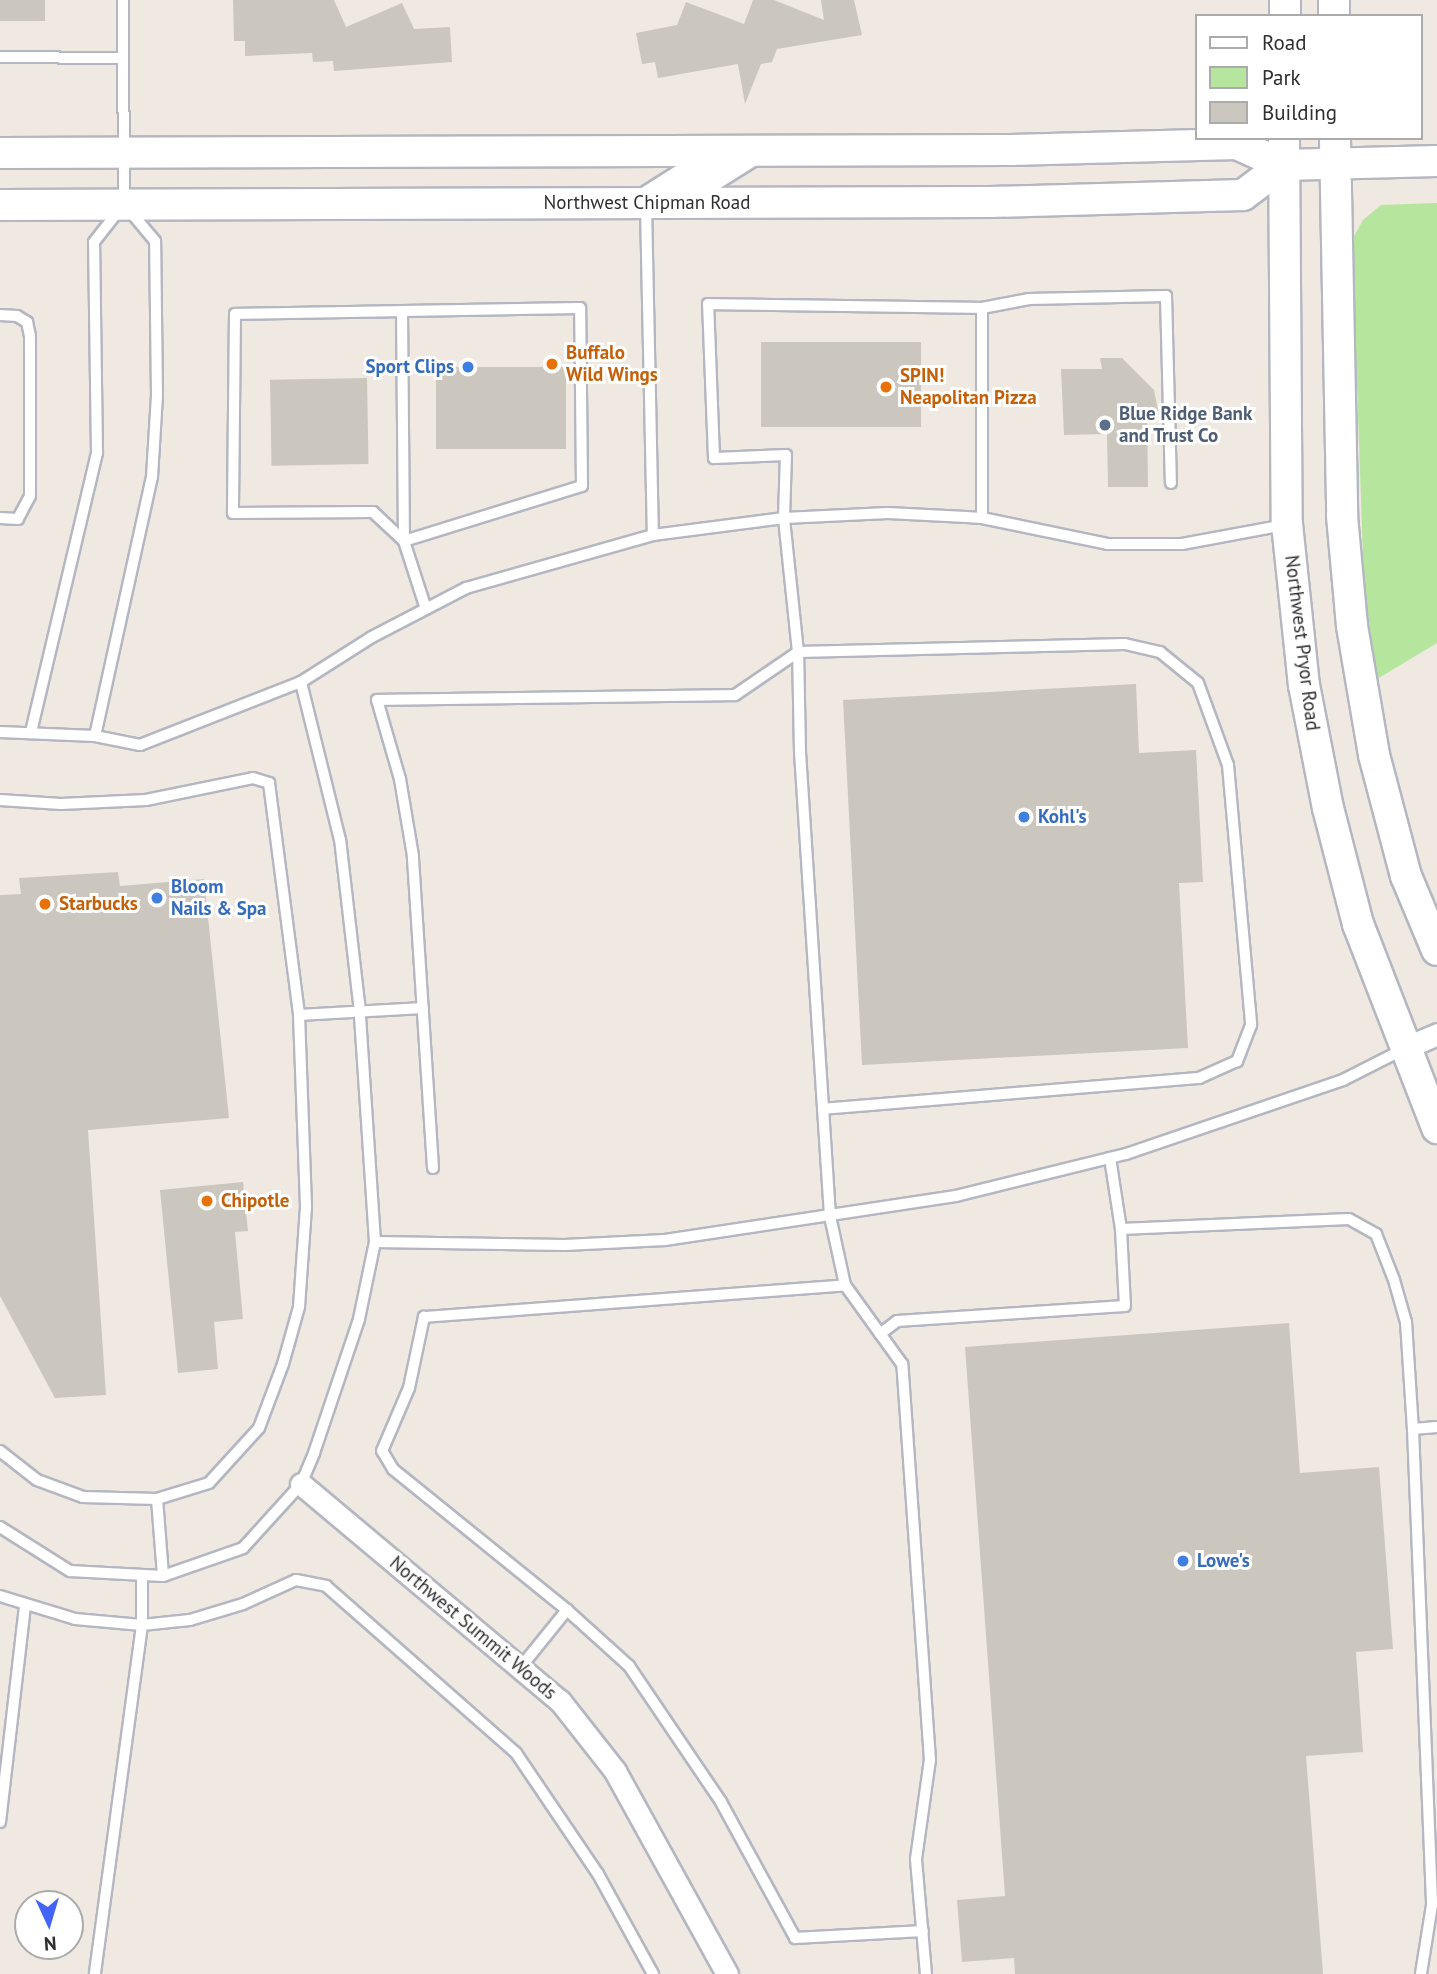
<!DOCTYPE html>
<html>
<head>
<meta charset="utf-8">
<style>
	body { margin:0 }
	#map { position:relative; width:1437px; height:1974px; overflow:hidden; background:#efe9e1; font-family:"PT Sans",sans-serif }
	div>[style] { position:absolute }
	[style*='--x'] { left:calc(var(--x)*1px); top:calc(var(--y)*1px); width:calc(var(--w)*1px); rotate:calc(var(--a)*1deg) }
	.green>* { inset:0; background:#b6e59e }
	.building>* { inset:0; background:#cbc7bf; transform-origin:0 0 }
	.roads { filter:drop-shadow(2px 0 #b4b7c1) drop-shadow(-2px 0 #b4b7c1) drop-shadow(0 2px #b4b7c1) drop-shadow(0 -2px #b4b7c1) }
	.lane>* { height:10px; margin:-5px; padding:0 5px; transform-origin:5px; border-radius:5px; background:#fff }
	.street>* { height:21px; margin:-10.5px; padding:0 10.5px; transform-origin:10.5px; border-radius:10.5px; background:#fff }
	.secondary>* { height:30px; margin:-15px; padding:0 15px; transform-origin:15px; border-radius:15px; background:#fff }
	.dots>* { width:19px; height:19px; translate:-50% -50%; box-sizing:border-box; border:4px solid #fff; border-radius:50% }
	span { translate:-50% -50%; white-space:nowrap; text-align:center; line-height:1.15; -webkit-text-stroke:6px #fff; paint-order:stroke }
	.street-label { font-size:19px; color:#2e2e2e }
	.food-label { font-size:19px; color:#c56008; font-weight:700 }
	.left { translate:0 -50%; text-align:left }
	.shop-label { font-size:19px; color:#366cbe; font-weight:700 }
	.right { translate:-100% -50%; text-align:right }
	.service-label { font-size:19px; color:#4e5e75; font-weight:700 }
	.legend { position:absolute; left:1195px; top:14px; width:228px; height:126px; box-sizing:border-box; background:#fff; border:2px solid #ababab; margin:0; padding:9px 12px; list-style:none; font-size:21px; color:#2e2e2e }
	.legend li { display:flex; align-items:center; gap:14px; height:35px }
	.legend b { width:35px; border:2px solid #ababab }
	.north { position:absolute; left:14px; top:1890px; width:70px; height:70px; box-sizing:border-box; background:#fff; border:2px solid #ababab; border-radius:50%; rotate:176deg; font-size:19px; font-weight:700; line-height:28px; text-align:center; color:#2e2e2e }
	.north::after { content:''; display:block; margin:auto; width:24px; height:32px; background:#4264fb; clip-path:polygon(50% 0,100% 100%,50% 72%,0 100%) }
</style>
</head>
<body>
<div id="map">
	<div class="green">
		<div style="clip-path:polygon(1437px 203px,1437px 643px,1377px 679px,1364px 586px,1352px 240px,1363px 220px,1381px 205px)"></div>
	</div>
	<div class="building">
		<div style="left:0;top:0;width:45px;height:21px"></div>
		<div style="clip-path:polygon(233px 0,334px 0,346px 27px,402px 3px,414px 29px,450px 27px,452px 62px,334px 71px,333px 61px,313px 62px,312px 53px,245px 56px,245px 41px,234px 41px)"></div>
		<div style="clip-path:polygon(753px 0,774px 0,824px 20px,821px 0,854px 0,862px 35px,777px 49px,772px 62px,761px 64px,745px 104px,738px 64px,658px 78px,655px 62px,642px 64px,636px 33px,677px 25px,686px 2px,744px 24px)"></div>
		<div style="left:761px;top:342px;width:160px;height:85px"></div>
		<div style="clip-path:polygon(1100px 358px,1122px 358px,1154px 390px,1159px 415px,1147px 413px,1148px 487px,1108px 487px,1107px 434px,1064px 435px,1061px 369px,1102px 369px)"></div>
		<div style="left:566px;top:367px;width:82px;height:130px;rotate:90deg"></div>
		<div style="left:367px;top:378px;width:86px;height:97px;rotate:89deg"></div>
		<div style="clip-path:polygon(1136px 684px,1139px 753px,1196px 750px,1203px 882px,1179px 883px,1188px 1048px,862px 1065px,843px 700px)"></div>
		<div style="clip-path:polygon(118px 872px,120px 886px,204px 879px,229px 1118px,88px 1130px,106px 1395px,55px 1398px,0 1296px,0 895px,21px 894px,19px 878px)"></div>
		<div style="clip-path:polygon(243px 1182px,248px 1231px,235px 1232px,243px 1319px,214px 1322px,218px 1369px,178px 1373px,160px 1190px)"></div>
		<div style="clip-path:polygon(1289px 1323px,1300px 1473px,1379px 1467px,1393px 1649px,1356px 1652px,1363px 1752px,1306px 1756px,1323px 1974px,1015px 1974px,1014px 1958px,962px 1962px,957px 1900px,1005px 1896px,965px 1347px)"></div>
	</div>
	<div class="roads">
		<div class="lane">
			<div style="--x:0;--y:57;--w:122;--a:0.5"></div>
			<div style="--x:646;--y:206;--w:329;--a:88.8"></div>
			<div style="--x:982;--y:308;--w:48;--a:-10.8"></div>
			<div style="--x:1029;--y:299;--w:137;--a:-1.3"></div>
			<div style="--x:1166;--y:296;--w:187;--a:88.5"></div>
			<div style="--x:402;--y:311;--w:167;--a:179"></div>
			<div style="--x:235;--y:314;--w:199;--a:90.6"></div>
			<div style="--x:233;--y:513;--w:140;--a:-0.4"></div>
			<div style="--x:373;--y:512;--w:42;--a:43.1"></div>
			<div style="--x:404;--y:541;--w:186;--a:-17.2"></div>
			<div style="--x:582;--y:486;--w:178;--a:-90.6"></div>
			<div style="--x:580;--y:308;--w:178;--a:179"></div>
			<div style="--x:402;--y:311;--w:230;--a:89.5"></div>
			<div style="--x:404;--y:541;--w:71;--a:72.1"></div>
			<div style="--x:0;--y:315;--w:17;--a:3"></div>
			<div style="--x:17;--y:316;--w:12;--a:31"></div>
			<div style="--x:27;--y:322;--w:14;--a:78"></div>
			<div style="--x:30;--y:336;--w:160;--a:90"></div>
			<div style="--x:30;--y:496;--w:26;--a:118"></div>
			<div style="--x:18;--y:519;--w:18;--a:-177"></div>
			<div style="--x:0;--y:732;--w:95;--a:2.4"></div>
			<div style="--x:95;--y:736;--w:46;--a:11.3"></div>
			<div style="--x:140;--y:745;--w:173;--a:-21.4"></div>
			<div style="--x:31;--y:732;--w:287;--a:-76.7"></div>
			<div style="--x:97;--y:453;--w:211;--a:-90.8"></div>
			<div style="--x:94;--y:242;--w:42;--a:-51.8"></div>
			<div style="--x:95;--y:736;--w:265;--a:-77.6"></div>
			<div style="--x:152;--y:477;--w:81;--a:-86.5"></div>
			<div style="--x:157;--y:396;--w:155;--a:-90.7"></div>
			<div style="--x:155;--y:241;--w:48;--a:-130"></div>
			<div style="--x:124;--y:204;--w:204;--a:-90.3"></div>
			<div style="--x:0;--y:800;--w:61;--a:3.8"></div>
			<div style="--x:61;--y:804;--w:85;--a:-2.7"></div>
			<div style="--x:146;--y:800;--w:109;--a:-11.6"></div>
			<div style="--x:253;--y:778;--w:17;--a:17"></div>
			<div style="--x:269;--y:783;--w:234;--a:82.6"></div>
			<div style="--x:299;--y:1015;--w:192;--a:87.9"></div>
			<div style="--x:306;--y:1207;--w:100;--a:94"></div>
			<div style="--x:299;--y:1307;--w:59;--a:105.7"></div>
			<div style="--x:283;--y:1364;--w:68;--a:110.6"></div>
			<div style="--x:259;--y:1428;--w:74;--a:132.3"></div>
			<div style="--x:209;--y:1483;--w:54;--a:162.9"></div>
			<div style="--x:157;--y:1499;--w:74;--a:-178.5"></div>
			<div style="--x:83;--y:1497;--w:49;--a:-159.7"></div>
			<div style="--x:37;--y:1480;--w:47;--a:-141.9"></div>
			<div style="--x:299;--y:1015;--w:124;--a:-3.2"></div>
			<div style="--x:1110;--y:1158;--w:72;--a:81.2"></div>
			<div style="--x:1121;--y:1229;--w:228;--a:-2.5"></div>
			<div style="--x:1349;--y:1219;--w:31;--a:29"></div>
			<div style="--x:1376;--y:1234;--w:49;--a:68.6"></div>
			<div style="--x:1394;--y:1280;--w:44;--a:74.1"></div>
			<div style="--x:1406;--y:1322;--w:107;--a:86.3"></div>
			<div style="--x:1413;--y:1429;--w:476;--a:87.7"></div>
			<div style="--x:1432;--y:1905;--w:70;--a:99.1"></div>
			<div style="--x:433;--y:1168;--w:313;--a:-93.7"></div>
			<div style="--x:413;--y:856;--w:78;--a:-99.6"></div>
			<div style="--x:400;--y:779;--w:82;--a:-106.2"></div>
			<div style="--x:377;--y:700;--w:358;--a:-0.8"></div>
			<div style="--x:735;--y:695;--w:76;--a:-34.3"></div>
			<div style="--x:798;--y:652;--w:327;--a:-1.4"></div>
			<div style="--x:1125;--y:644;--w:36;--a:13"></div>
			<div style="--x:1160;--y:652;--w:49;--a:39.2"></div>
			<div style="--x:1198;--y:683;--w:87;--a:69.9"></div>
			<div style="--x:1228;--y:765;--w:261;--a:84.9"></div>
			<div style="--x:1251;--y:1025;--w:39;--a:111"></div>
			<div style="--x:1237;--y:1061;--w:42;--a:155.9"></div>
			<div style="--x:1199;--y:1078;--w:377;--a:175.3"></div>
			<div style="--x:375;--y:1242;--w:190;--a:0.9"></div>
			<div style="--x:565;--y:1245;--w:100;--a:-2.9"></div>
			<div style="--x:665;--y:1240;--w:294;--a:-8.6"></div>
			<div style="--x:956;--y:1196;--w:175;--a:-13.9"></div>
			<div style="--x:1126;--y:1154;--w:229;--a:-18.8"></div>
			<div style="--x:1343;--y:1080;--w:68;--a:-26.9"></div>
			<div style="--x:880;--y:1334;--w:21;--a:-37"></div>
			<div style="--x:897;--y:1321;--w:228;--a:-3.8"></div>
			<div style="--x:1125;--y:1306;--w:77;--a:-93"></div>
			<div style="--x:1413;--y:1429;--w:24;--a:-5"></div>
			<div style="--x:157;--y:1499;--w:77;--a:85.5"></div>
			<div style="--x:0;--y:1527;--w:83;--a:32.2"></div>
			<div style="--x:70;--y:1571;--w:93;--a:3.1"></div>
			<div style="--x:163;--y:1576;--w:85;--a:-19.3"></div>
			<div style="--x:243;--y:1548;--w:86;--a:-47.8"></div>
			<div style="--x:301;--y:1484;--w:34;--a:-67"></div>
			<div style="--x:314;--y:1453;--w:141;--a:-71.4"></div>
			<div style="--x:359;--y:1319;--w:79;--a:-78.3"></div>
			<div style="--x:375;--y:1242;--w:240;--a:-93.8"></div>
			<div style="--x:359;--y:1003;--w:164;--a:-96.6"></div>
			<div style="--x:340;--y:840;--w:163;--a:-103.9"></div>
			<div style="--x:301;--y:682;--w:84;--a:-32.4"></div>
			<div style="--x:372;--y:637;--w:106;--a:-27.5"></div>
			<div style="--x:466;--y:588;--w:194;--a:-15.8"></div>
			<div style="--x:653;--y:535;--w:132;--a:-7.4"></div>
			<div style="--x:784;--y:518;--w:104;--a:-2.8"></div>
			<div style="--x:888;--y:513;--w:94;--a:3"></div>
			<div style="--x:982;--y:518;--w:128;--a:11.7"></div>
			<div style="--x:1107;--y:544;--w:75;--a:0"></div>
			<div style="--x:1182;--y:544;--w:105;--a:-10.5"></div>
			<div style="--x:142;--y:1576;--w:49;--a:90"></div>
			<div style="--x:142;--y:1625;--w:48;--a:-5.9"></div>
			<div style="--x:190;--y:1620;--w:55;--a:-16.8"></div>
			<div style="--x:243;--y:1604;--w:58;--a:-24.4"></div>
			<div style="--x:296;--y:1580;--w:31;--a:11"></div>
			<div style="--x:326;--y:1586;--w:253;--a:41.3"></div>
			<div style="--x:516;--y:1753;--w:146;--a:55.9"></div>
			<div style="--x:598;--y:1874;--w:114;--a:61.2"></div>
			<div style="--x:0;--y:1596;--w:78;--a:17"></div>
			<div style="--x:75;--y:1619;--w:67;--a:5.1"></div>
			<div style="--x:142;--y:1625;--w:352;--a:97.7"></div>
			<div style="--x:567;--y:1610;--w:224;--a:-141"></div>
			<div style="--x:393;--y:1469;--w:21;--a:-121"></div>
			<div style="--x:382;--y:1451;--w:69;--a:-66.8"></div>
			<div style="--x:409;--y:1388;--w:73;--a:-78.1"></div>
			<div style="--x:424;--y:1317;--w:422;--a:-4.3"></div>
			<div style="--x:520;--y:1668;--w:75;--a:-51"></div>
			<div style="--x:567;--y:1610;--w:84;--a:42.1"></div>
			<div style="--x:629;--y:1666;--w:164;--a:55.9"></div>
			<div style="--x:721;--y:1802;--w:155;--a:61.4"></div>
			<div style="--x:795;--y:1938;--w:128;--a:-3.1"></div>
			<div style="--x:0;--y:1822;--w:218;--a:-83.4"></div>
			<div style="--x:926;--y:1974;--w:115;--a:-95"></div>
			<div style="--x:916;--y:1859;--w:100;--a:-82"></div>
			<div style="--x:930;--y:1760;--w:397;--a:-94"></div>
			<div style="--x:902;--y:1364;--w:97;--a:-125.8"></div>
			<div style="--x:845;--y:1285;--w:71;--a:-102.3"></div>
			<div style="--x:830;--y:1216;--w:465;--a:-93.7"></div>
			<div style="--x:800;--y:752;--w:100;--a:-91.1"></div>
			<div style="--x:798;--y:652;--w:135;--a:-96"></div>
			<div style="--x:784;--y:518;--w:63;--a:-88.2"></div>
			<div style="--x:786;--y:455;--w:72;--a:177.6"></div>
			<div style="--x:714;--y:458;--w:154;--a:-92.2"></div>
			<div style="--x:708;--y:304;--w:274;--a:0.8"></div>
			<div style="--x:982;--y:308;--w:210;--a:90"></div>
		</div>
		<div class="street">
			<div style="--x:1407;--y:1047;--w:33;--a:-23"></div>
			<div style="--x:301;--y:1484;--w:338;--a:40"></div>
			<div style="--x:560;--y:1701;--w:89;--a:51.8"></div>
			<div style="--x:615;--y:1771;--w:232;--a:61.1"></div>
		</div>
		<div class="secondary">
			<div style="--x:1334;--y:0;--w:16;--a:90"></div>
			<div style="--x:1285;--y:16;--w:16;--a:-90"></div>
			<div style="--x:1284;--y:138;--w:386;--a:89.6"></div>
			<div style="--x:1287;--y:524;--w:162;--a:84"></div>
			<div style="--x:1304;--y:685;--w:125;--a:79"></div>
			<div style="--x:1328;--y:808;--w:120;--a:75.5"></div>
			<div style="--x:1358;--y:924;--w:219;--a:68.8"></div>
			<div style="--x:1335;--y:138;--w:378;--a:88.9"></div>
			<div style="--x:1342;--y:516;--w:110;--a:84.8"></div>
			<div style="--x:1352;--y:626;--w:131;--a:80.3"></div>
			<div style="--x:1374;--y:755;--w:125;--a:75.2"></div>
			<div style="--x:1406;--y:876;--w:80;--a:67.3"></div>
			<div style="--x:0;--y:153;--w:1011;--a:-0.17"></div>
			<div style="--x:1011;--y:150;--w:226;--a:-1.5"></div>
			<div style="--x:1237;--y:144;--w:51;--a:24.5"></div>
			<div style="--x:1283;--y:165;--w:154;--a:-1.5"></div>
			<div style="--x:646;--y:203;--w:49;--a:-32.4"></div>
			<div style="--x:687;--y:177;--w:24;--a:-2"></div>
			<div style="--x:711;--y:176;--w:47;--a:-32"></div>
			<div style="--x:0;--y:205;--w:991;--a:-0.17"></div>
			<div style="--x:991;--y:202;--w:252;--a:-1.6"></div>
			<div style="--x:1243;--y:195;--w:50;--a:-36.9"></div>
		</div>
	</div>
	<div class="dots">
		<div style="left:552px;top:364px;background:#e8710a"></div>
		<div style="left:468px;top:367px;background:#3f7fe0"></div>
		<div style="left:886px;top:387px;background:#e8710a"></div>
		<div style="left:1105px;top:425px;background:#5c6f8a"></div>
		<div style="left:1024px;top:817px;background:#3f7fe0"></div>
		<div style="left:157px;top:898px;background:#3f7fe0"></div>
		<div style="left:45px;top:904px;background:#e8710a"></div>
		<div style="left:207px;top:1201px;background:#e8710a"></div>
		<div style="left:1183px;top:1561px;background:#3f7fe0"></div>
	</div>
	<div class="street-label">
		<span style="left:647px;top:203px">Northwest Chipman Road</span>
		<span style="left:1302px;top:643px;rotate:83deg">Northwest Pryor Road</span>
		<span style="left:473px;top:1628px;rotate:40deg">Northwest Summit Woods</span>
	</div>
	<div class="food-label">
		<span class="left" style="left:566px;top:364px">Buffalo<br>Wild Wings</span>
		<span class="left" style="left:900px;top:387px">SPIN!<br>Neapolitan Pizza</span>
		<span class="left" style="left:59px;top:904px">Starbucks</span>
		<span class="left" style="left:221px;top:1201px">Chipotle</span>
	</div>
	<div class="shop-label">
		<span class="right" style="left:454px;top:367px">Sport Clips</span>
		<span class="left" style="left:1038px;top:817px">Kohl's</span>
		<span class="left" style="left:171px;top:898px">Bloom<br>Nails &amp; Spa</span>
		<span class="left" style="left:1197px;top:1561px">Lowe's</span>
	</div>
	<div class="service-label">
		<span class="left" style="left:1119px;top:425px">Blue Ridge Bank<br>and Trust Co</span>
	</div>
	<ul class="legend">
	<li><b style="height:9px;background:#fff"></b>Road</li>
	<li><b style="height:19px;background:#b6e59e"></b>Park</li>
	<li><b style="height:19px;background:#cbc7bf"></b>Building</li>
	</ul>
	<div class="north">N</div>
</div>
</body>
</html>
